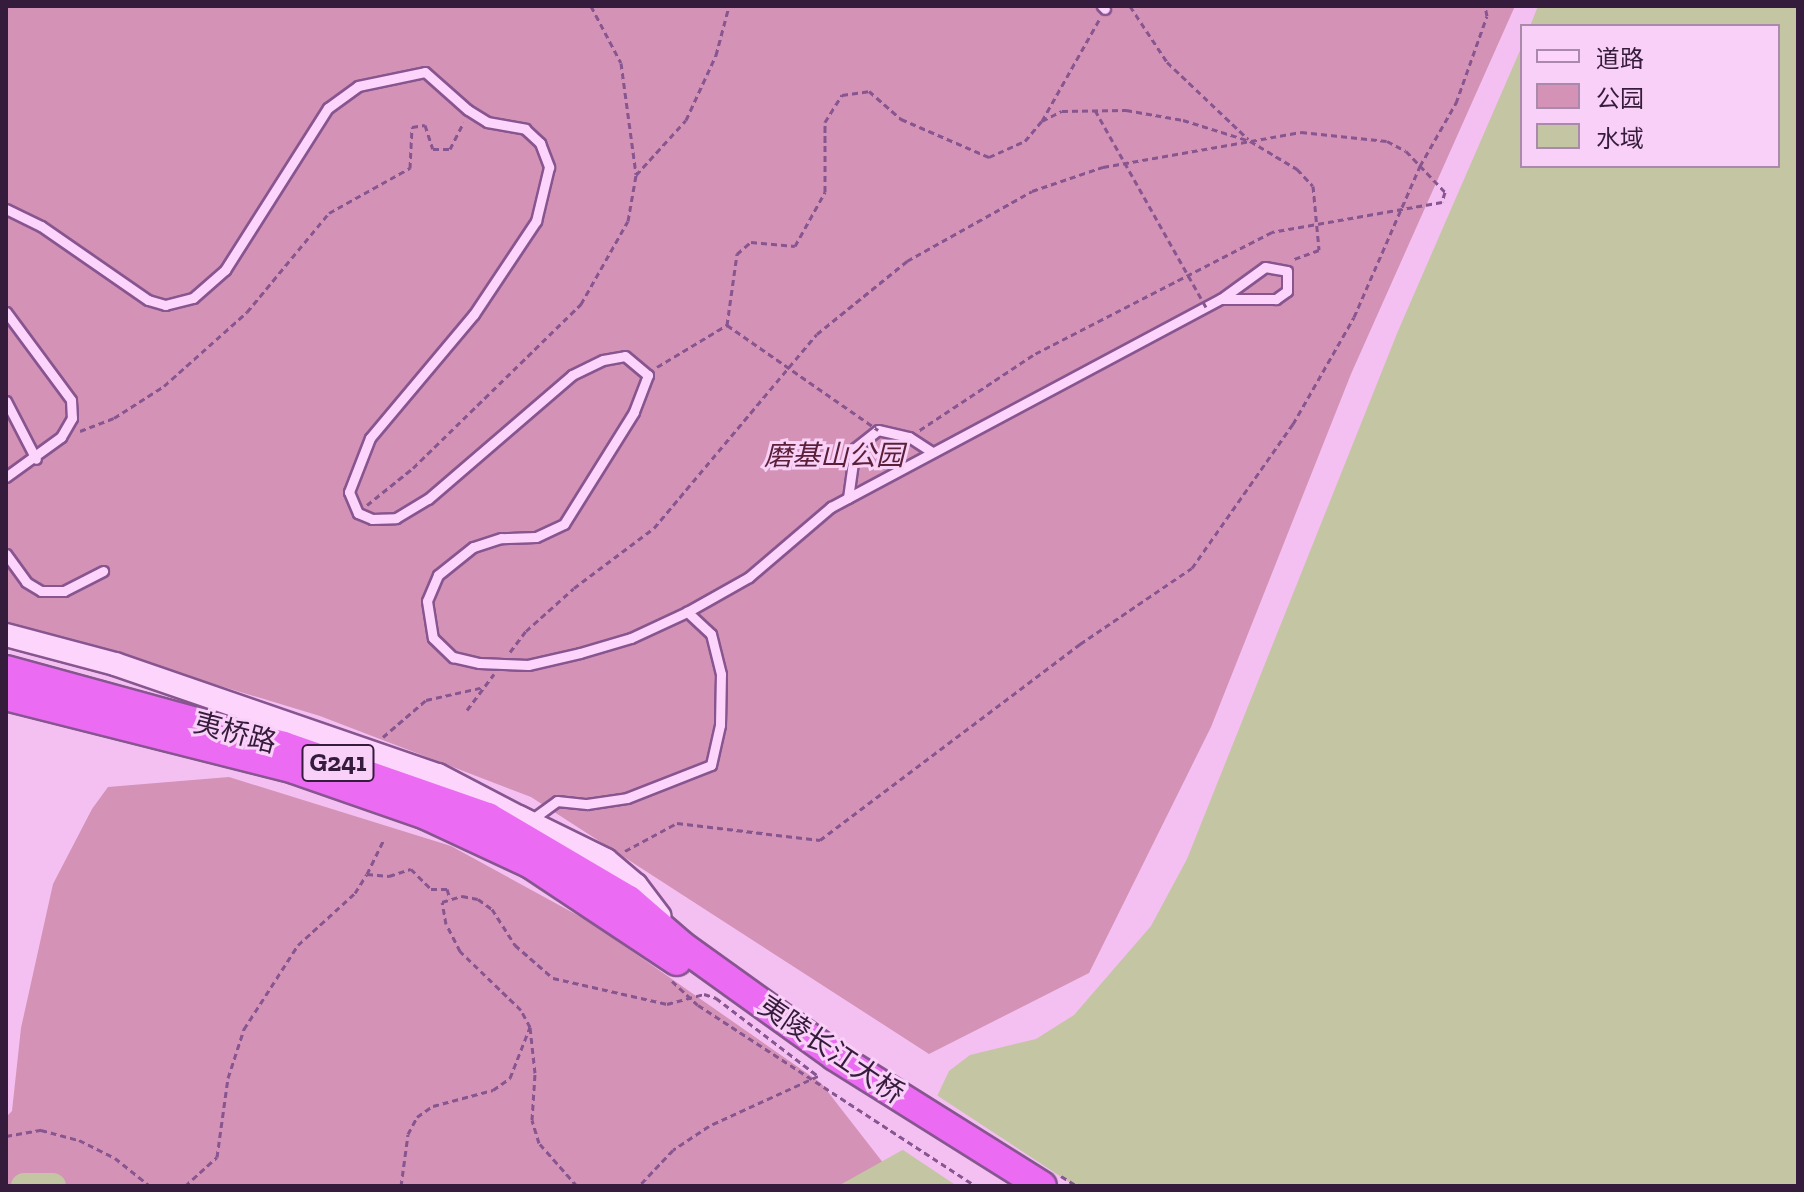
<!DOCTYPE html>
<html>
<head>
<meta charset="utf-8">
<style>
	body { margin:0 }
	#map { position:relative; width:1804px; height:1192px; overflow:hidden; background:#f3c0f1; font-family:"Zilla Slab","Noto Sans SC",serif }
	div>[style] { position:absolute }
	[style*='--x'] { left:calc(var(--x)*1px); top:calc(var(--y)*1px); width:calc(var(--w)*1px); rotate:calc(var(--a)*1deg) }
	.green>* { inset:0; background:#d392b6 }
	.water>* { inset:0; background:#c3c5a3 }
	.pier>* { inset:0; background:#f3c0f1 }
	.river>* { height:26px; margin:-13px; padding:0 13px; transform-origin:13px; border-radius:13px; background:#c3c5a3 }
	.path>* { height:3px; margin-top:-1.5px; transform-origin:0; background:repeating-linear-gradient(90deg,#87558f 0 6px,transparent 0 10px) }
	.roads { filter:drop-shadow(2px 0 #87558f) drop-shadow(-2px 0 #87558f) drop-shadow(0 2px #87558f) drop-shadow(0 -2px #87558f) }
	.service>* { height:9px; margin:-4.5px; padding:0 4.5px; transform-origin:4.5px; border-radius:4.5px; background:#fdd4fb }
	.tertiary>* { height:22px; margin:-11px; padding:0 11px; transform-origin:11px; border-radius:11px; background:#fdd4fb }
	.trunk>* { height:28px; margin:-14px; padding:0 14px; transform-origin:14px; border-radius:14px; background:#eb6cf3 }
	.path-bridge>* { height:3px; margin-top:-1.5px; transform-origin:0; background:repeating-linear-gradient(90deg,#87558f 0 6px,transparent 0 10px) }
	span { translate:-50% -50%; white-space:nowrap; text-align:center; line-height:1.15; -webkit-text-stroke:6px #f9d1f8; paint-order:stroke }
	.shield-label span { padding:2px 6px; background:#f9d1f8; border:2px solid; border-radius:6px; -webkit-text-stroke-width:0 }
	.shield-label { font-size:26px; color:#361c3c; font-weight:700 }
	.park-label { font-size:28px; color:#5b2038; font-style:italic }
	.street-label { font-size:28px; color:#361c3c }
	.frame { position:absolute; inset:0; border:8px solid #361c3c; pointer-events:none }
	.legend { position:absolute; left:1520px; top:24px; width:260px; height:144px; box-sizing:border-box; background:#f9d1f8; border:2px solid #ab89ad; margin:0; padding:10px 14px; list-style:none; font-size:24px; color:#361c3c }
	.legend li { display:flex; align-items:center; gap:16px; height:40px }
	.legend b { width:40px; border:2px solid #ab89ad }
</style>
</head>
<body>
<div id="map">
	<div class="green">
		<div style="clip-path:polygon(6px 6px,1515px 6px,1351px 374px,1211px 727px,1089px 973px,929px 1054px,531px 797px,320px 716px,6px 621px)"></div>
		<div style="clip-path:polygon(229px 777px,451px 846px,590px 922px,821px 1083px,884px 1164px,838px 1186px,6px 1186px,6px 1117px,12px 1111px,21px 1028px,53px 884px,92px 809px,108px 787px)"></div>
	</div>
	<div class="water">
		<div style="clip-path:polygon(1538px 6px,1798px 6px,1798px 1186px,838px 1186px,915px 1143px,949px 1071px,970px 1055px,1036px 1039px,1074px 1015px,1151px 926px,1187px 859px,1398px 331px,1522px 46px,1522px 166px,1778px 166px,1778px 26px,1530px 26px)"></div>
	</div>
	<div class="pier">
		<div style="clip-path:polygon(935px 1094px,1075px 1186px,957px 1186px,900px 1148px,912px 1140px)"></div>
	</div>
	<div class="river">
		<div style="--x:24;--y:1186;--w:29;--a:0"></div>
	</div>
	<div class="path">
		<div style="--x:591;--y:6;--w:64;--a:62.2"></div>
		<div style="--x:621;--y:63;--w:112;--a:82.3"></div>
		<div style="--x:1130;--y:6;--w:67;--a:56.5"></div>
		<div style="--x:1167;--y:62;--w:112;--a:43.5"></div>
		<div style="--x:1042;--y:121;--w:116;--a:-60.6"></div>
		<div style="--x:657;--y:367;--w:82;--a:-31"></div>
		<div style="--x:727;--y:325;--w:72;--a:-82"></div>
		<div style="--x:737;--y:254;--w:18;--a:-41"></div>
		<div style="--x:751;--y:242;--w:44;--a:5.2"></div>
		<div style="--x:795;--y:246;--w:62;--a:-60.9"></div>
		<div style="--x:825;--y:192;--w:70;--a:-90"></div>
		<div style="--x:825;--y:122;--w:32;--a:-58"></div>
		<div style="--x:842;--y:95;--w:27;--a:-8"></div>
		<div style="--x:869;--y:91;--w:43;--a:41.2"></div>
		<div style="--x:901;--y:119;--w:96;--a:23.4"></div>
		<div style="--x:989;--y:157;--w:39;--a:-24"></div>
		<div style="--x:1025;--y:141;--w:26;--a:-50"></div>
		<div style="--x:1042;--y:121;--w:22;--a:-27"></div>
		<div style="--x:1062;--y:111;--w:64;--a:-0.9"></div>
		<div style="--x:1126;--y:110;--w:58;--a:10"></div>
		<div style="--x:1183;--y:120;--w:70;--a:17.4"></div>
		<div style="--x:1250;--y:141;--w:55;--a:30.8"></div>
		<div style="--x:1297;--y:169;--w:23;--a:47"></div>
		<div style="--x:1313;--y:186;--w:64;--a:84.6"></div>
		<div style="--x:1319;--y:250;--w:29;--a:160"></div>
		<div style="--x:80;--y:431;--w:36;--a:-21"></div>
		<div style="--x:114;--y:418;--w:59;--a:-32.6"></div>
		<div style="--x:164;--y:386;--w:111;--a:-41.7"></div>
		<div style="--x:247;--y:312;--w:129;--a:-50.4"></div>
		<div style="--x:329;--y:213;--w:93;--a:-29.1"></div>
		<div style="--x:410;--y:168;--w:41;--a:-87.2"></div>
		<div style="--x:412;--y:127;--w:13;--a:-9"></div>
		<div style="--x:425;--y:125;--w:25;--a:72"></div>
		<div style="--x:433;--y:149;--w:17;--a:0"></div>
		<div style="--x:450;--y:149;--w:30;--a:-63"></div>
		<div style="--x:367;--y:505;--w:59;--a:-38.8"></div>
		<div style="--x:413;--y:468;--w:235;--a:-44.3"></div>
		<div style="--x:581;--y:304;--w:95;--a:-60.5"></div>
		<div style="--x:628;--y:221;--w:47;--a:-80.1"></div>
		<div style="--x:636;--y:175;--w:74;--a:-47.7"></div>
		<div style="--x:686;--y:120;--w:72;--a:-65.2"></div>
		<div style="--x:716;--y:55;--w:51;--a:-75.1"></div>
		<div style="--x:510;--y:652;--w:26;--a:-53"></div>
		<div style="--x:526;--y:631;--w:64;--a:-41.9"></div>
		<div style="--x:574;--y:588;--w:100;--a:-36.9"></div>
		<div style="--x:654;--y:528;--w:253;--a:-50"></div>
		<div style="--x:817;--y:334;--w:116;--a:-39"></div>
		<div style="--x:907;--y:261;--w:143;--a:-29.2"></div>
		<div style="--x:1032;--y:191;--w:75;--a:-18.7"></div>
		<div style="--x:1103;--y:167;--w:201;--a:-10"></div>
		<div style="--x:1301;--y:132;--w:86;--a:6"></div>
		<div style="--x:1387;--y:141;--w:21;--a:28"></div>
		<div style="--x:1406;--y:151;--w:57;--a:46.4"></div>
		<div style="--x:1445;--y:192;--w:10;--a:107"></div>
		<div style="--x:1442;--y:202;--w:173;--a:170"></div>
		<div style="--x:1272;--y:232;--w:269;--a:152.8"></div>
		<div style="--x:1033;--y:355;--w:138;--a:146.5"></div>
		<div style="--x:467;--y:710;--w:45;--a:-53.1"></div>
		<div style="--x:383;--y:737;--w:57;--a:-40.7"></div>
		<div style="--x:426;--y:700;--w:59;--a:-12.6"></div>
		<div style="--x:625;--y:851;--w:59;--a:-28.3"></div>
		<div style="--x:677;--y:823;--w:144;--a:6.8"></div>
		<div style="--x:820;--y:840;--w:326;--a:-37"></div>
		<div style="--x:1080;--y:644;--w:135;--a:-34.2"></div>
		<div style="--x:1192;--y:568;--w:176;--a:-55"></div>
		<div style="--x:1293;--y:424;--w:123;--a:-60.3"></div>
		<div style="--x:1354;--y:317;--w:165;--a:-66.4"></div>
		<div style="--x:1420;--y:166;--w:73;--a:-60.3"></div>
		<div style="--x:1456;--y:103;--w:92;--a:-70.4"></div>
		<div style="--x:1487;--y:16;--w:10;--a:-101"></div>
		<div style="--x:367;--y:874;--w:37;--a:-64"></div>
		<div style="--x:672;--y:981;--w:35;--a:43"></div>
		<div style="--x:6;--y:1136;--w:36;--a:-10"></div>
		<div style="--x:41;--y:1130;--w:39;--a:15"></div>
		<div style="--x:79;--y:1140;--w:40;--a:26.6"></div>
		<div style="--x:115;--y:1158;--w:45;--a:38.7"></div>
		<div style="--x:1061;--y:1176;--w:19;--a:32"></div>
		<div style="--x:185;--y:1186;--w:43;--a:-42.2"></div>
		<div style="--x:217;--y:1157;--w:80;--a:-82.1"></div>
		<div style="--x:228;--y:1078;--w:52;--a:-71.9"></div>
		<div style="--x:244;--y:1029;--w:100;--a:-57.3"></div>
		<div style="--x:298;--y:945;--w:77;--a:-42.4"></div>
		<div style="--x:355;--y:893;--w:22;--a:-58"></div>
		<div style="--x:367;--y:874;--w:22;--a:5"></div>
		<div style="--x:389;--y:876;--w:23;--a:-18"></div>
		<div style="--x:411;--y:869;--w:28;--a:45"></div>
		<div style="--x:431;--y:889;--w:16;--a:0"></div>
		<div style="--x:447;--y:889;--w:10;--a:73"></div>
		<div style="--x:401;--y:1186;--w:52;--a:-82.3"></div>
		<div style="--x:408;--y:1134;--w:19;--a:-62"></div>
		<div style="--x:417;--y:1117;--w:19;--a:-35"></div>
		<div style="--x:433;--y:1106;--w:62;--a:-14.9"></div>
		<div style="--x:493;--y:1090;--w:21;--a:-35"></div>
		<div style="--x:510;--y:1078;--w:55;--a:-68.6"></div>
		<div style="--x:577;--y:1186;--w:57;--a:-131.5"></div>
		<div style="--x:539;--y:1143;--w:24;--a:-107"></div>
		<div style="--x:532;--y:1120;--w:47;--a:-86.3"></div>
		<div style="--x:535;--y:1073;--w:46;--a:-96.2"></div>
		<div style="--x:530;--y:1027;--w:19;--a:-118"></div>
		<div style="--x:521;--y:1010;--w:85;--a:-136"></div>
		<div style="--x:460;--y:951;--w:30;--a:-117"></div>
		<div style="--x:446;--y:924;--w:22;--a:-100"></div>
		<div style="--x:442;--y:902;--w:21;--a:-17"></div>
		<div style="--x:462;--y:896;--w:16;--a:11"></div>
		<div style="--x:478;--y:899;--w:17;--a:36"></div>
		<div style="--x:492;--y:909;--w:43;--a:57.4"></div>
		<div style="--x:515;--y:945;--w:50;--a:41"></div>
		<div style="--x:553;--y:978;--w:117;--a:12.8"></div>
		<div style="--x:667;--y:1004;--w:38;--a:-15"></div>
		<div style="--x:704;--y:994;--w:13;--a:18"></div>
		<div style="--x:716;--y:998;--w:128;--a:37.4"></div>
		<div style="--x:818;--y:1076;--w:120;--a:155.4"></div>
		<div style="--x:709;--y:1126;--w:43;--a:146.3"></div>
		<div style="--x:673;--y:1150;--w:50;--a:133.4"></div>
	</div>
	<div class="roads">
		<div class="service">
			<div style="--x:1102;--y:6;--w:4;--a:45"></div>
			<div style="--x:6;--y:209;--w:39;--a:26"></div>
			<div style="--x:41;--y:226;--w:130;--a:34.7"></div>
			<div style="--x:148;--y:300;--w:18;--a:16"></div>
			<div style="--x:165;--y:305;--w:29;--a:-14"></div>
			<div style="--x:193;--y:298;--w:43;--a:-41.2"></div>
			<div style="--x:225;--y:270;--w:192;--a:-57.6"></div>
			<div style="--x:328;--y:108;--w:37;--a:-36"></div>
			<div style="--x:358;--y:86;--w:68;--a:-11.8"></div>
			<div style="--x:425;--y:72;--w:57;--a:41.5"></div>
			<div style="--x:468;--y:110;--w:22;--a:32"></div>
			<div style="--x:487;--y:122;--w:39;--a:10"></div>
			<div style="--x:525;--y:129;--w:21;--a:43"></div>
			<div style="--x:540;--y:143;--w:26;--a:69"></div>
			<div style="--x:549;--y:167;--w:56;--a:103.5"></div>
			<div style="--x:536;--y:221;--w:112;--a:123.7"></div>
			<div style="--x:474;--y:314;--w:162;--a:130"></div>
			<div style="--x:370;--y:438;--w:58;--a:111.3"></div>
			<div style="--x:349;--y:492;--w:23;--a:67"></div>
			<div style="--x:358;--y:513;--w:15;--a:23"></div>
			<div style="--x:372;--y:519;--w:24;--a:-2"></div>
			<div style="--x:396;--y:518;--w:37;--a:-31"></div>
			<div style="--x:428;--y:499;--w:190;--a:-40.7"></div>
			<div style="--x:572;--y:375;--w:34;--a:-26"></div>
			<div style="--x:603;--y:360;--w:22;--a:-10"></div>
			<div style="--x:625;--y:356;--w:30;--a:40"></div>
			<div style="--x:648;--y:375;--w:40;--a:111"></div>
			<div style="--x:634;--y:412;--w:132;--a:122"></div>
			<div style="--x:564;--y:524;--w:31;--a:155"></div>
			<div style="--x:536;--y:537;--w:35;--a:178"></div>
			<div style="--x:501;--y:538;--w:29;--a:162"></div>
			<div style="--x:473;--y:547;--w:45;--a:141.3"></div>
			<div style="--x:438;--y:575;--w:28;--a:113"></div>
			<div style="--x:427;--y:601;--w:37;--a:81"></div>
			<div style="--x:433;--y:638;--w:28;--a:44"></div>
			<div style="--x:453;--y:657;--w:27;--a:13"></div>
			<div style="--x:479;--y:663;--w:49;--a:2.3"></div>
			<div style="--x:528;--y:665;--w:53;--a:-13"></div>
			<div style="--x:580;--y:653;--w:53;--a:-16.4"></div>
			<div style="--x:631;--y:638;--w:62;--a:-24.9"></div>
			<div style="--x:687;--y:612;--w:71;--a:-29.4"></div>
			<div style="--x:749;--y:577;--w:108;--a:-40.5"></div>
			<div style="--x:831;--y:507;--w:442;--a:-28.1"></div>
			<div style="--x:1221;--y:299;--w:54;--a:-36"></div>
			<div style="--x:1265;--y:267;--w:22;--a:10"></div>
			<div style="--x:1287;--y:271;--w:20;--a:90"></div>
			<div style="--x:1287;--y:291;--w:14;--a:144"></div>
			<div style="--x:1276;--y:299;--w:55;--a:180"></div>
			<div style="--x:6;--y:312;--w:109;--a:53.5"></div>
			<div style="--x:71;--y:400;--w:18;--a:87"></div>
			<div style="--x:72;--y:418;--w:22;--a:120"></div>
			<div style="--x:61;--y:437;--w:68;--a:144"></div>
			<div style="--x:6;--y:401;--w:65;--a:62.7"></div>
			<div style="--x:848;--y:498;--w:50;--a:-82"></div>
			<div style="--x:855;--y:448;--w:29;--a:-38"></div>
			<div style="--x:878;--y:430;--w:32;--a:13"></div>
			<div style="--x:909;--y:437;--w:27;--a:33"></div>
			<div style="--x:6;--y:554;--w:34;--a:54"></div>
			<div style="--x:26;--y:582;--w:17;--a:31"></div>
			<div style="--x:41;--y:591;--w:23;--a:0"></div>
			<div style="--x:64;--y:591;--w:44;--a:-27.1"></div>
			<div style="--x:531;--y:820;--w:32;--a:-36"></div>
			<div style="--x:557;--y:801;--w:30;--a:6"></div>
			<div style="--x:587;--y:804;--w:40;--a:-8.5"></div>
			<div style="--x:627;--y:798;--w:90;--a:-21.4"></div>
			<div style="--x:711;--y:765;--w:41;--a:-77.3"></div>
			<div style="--x:720;--y:725;--w:51;--a:-88.9"></div>
			<div style="--x:721;--y:674;--w:41;--a:-104"></div>
			<div style="--x:711;--y:634;--w:33;--a:-137"></div>
		</div>
		<div class="tertiary">
			<div style="--x:6;--y:635;--w:113;--a:14.9"></div>
			<div style="--x:115;--y:664;--w:342;--a:19"></div>
			<div style="--x:438;--y:775;--w:102;--a:27.6"></div>
			<div style="--x:519;--y:817;--w:97;--a:26.3"></div>
			<div style="--x:606;--y:860;--w:39;--a:40"></div>
			<div style="--x:636;--y:885;--w:39;--a:53"></div>
		</div>
		<div class="trunk">
			<div style="--x:6;--y:670;--w:288;--a:15.3"></div>
			<div style="--x:284;--y:746;--w:216;--a:19.2"></div>
			<div style="--x:488;--y:817;--w:164;--a:30.5"></div>
			<div style="--x:629;--y:900;--w:70;--a:41"></div>
			<div style="--x:682;--y:946;--w:188;--a:35.7"></div>
			<div style="--x:835;--y:1056;--w:244;--a:32.1"></div>
			<div style="--x:6;--y:696;--w:297;--a:14.2"></div>
			<div style="--x:294;--y:769;--w:140;--a:19.2"></div>
			<div style="--x:426;--y:815;--w:116;--a:25"></div>
			<div style="--x:531;--y:864;--w:175;--a:33.6"></div>
		</div>
	</div>
	<div class="path-bridge">
		<div style="--x:1095;--y:110;--w:226;--a:60.6"></div>
		<div style="--x:727;--y:325;--w:184;--a:34.8"></div>
		<div style="--x:698;--y:1005;--w:332;--a:33.1"></div>
	</div>
	<div class="shield-label">
		<span style="left:338px;top:763px">G241</span>
	</div>
	<div class="park-label">
		<span style="left:834px;top:456px">磨基山公园</span>
	</div>
	<div class="street-label">
		<span style="left:235px;top:733px;rotate:15deg">夷桥路</span>
		<span style="left:831px;top:1050px;rotate:34deg">夷陵长江大桥</span>
	</div>
	<div class="frame"></div>
	<ul class="legend">
	<li><b style="height:10px;background:#fdd4fb"></b>道路</li>
	<li><b style="height:22px;background:#d392b6"></b>公园</li>
	<li><b style="height:22px;background:#c3c5a3"></b>水域</li>
	</ul>
</div>
</body>
</html>
